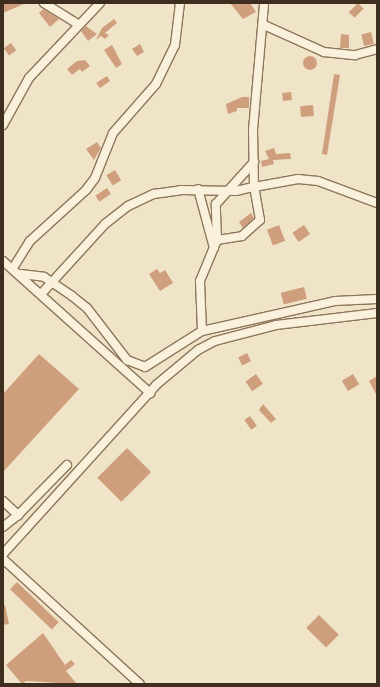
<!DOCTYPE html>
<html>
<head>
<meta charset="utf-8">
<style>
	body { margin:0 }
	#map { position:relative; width:380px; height:687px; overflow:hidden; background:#f0e4c8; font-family:Lora,serif }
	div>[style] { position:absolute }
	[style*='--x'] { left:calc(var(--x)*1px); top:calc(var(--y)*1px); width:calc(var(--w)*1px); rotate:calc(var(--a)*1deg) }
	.building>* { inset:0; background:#cf9f7d; transform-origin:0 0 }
	.round { border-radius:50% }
	.roads { filter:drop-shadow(1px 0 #8d765c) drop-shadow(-1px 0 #8d765c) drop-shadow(0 1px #8d765c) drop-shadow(0 -1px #8d765c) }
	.minor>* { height:8px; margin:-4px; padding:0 4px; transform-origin:4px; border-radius:4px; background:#faf1dc }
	span { translate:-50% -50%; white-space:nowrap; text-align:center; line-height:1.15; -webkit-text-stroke:4px #f7eed8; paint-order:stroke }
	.frame { position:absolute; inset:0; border:4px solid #3d2e20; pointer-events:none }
</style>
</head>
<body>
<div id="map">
	<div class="building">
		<div style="clip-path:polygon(3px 3px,26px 3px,3px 13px)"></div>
		<div style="clip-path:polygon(230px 3px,250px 3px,256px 12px,243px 19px)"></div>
		<div style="left:358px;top:3px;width:8px;height:13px;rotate:45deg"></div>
		<div style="clip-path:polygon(43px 9px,59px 19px,50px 27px,39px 13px)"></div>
		<div style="clip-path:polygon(114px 19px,117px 23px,105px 33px,109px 35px,105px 39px,101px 36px,96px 40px,102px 28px)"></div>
		<div style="clip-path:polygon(86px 26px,97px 34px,88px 41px,81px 31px)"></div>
		<div style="left:371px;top:32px;width:12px;height:10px;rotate:76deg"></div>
		<div style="clip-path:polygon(341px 34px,349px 35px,349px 48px,340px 48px)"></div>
		<div style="left:11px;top:43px;width:9px;height:9px;rotate:54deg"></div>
		<div style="clip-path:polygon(140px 44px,144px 52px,137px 56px,132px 49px)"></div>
		<div style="clip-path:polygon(112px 45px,122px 64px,116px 68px,104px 50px)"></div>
		<div class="round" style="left:303px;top:56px;width:14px;height:14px"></div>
		<div style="clip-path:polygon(85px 60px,90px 66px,82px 72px,80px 69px,72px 75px,67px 69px,77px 61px)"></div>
		<div style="clip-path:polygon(334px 74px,340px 75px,327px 155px,322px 154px)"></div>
		<div style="clip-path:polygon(107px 76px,110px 81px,100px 88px,96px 83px)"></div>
		<div style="left:291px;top:92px;width:8px;height:9px;rotate:83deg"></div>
		<div style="clip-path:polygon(242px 97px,249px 97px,249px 108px,237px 108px,237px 111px,228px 114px,226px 104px)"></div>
		<div style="left:313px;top:105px;width:11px;height:13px;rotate:85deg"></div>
		<div style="clip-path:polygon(97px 142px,101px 148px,94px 160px,86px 149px)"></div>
		<div style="clip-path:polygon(274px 148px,276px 154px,290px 153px,291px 159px,273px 160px,274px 164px,262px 167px,261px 161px,269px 159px,265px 151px)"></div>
		<div style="left:115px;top:170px;width:12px;height:10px;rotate:59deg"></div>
		<div style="left:107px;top:188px;width:7px;height:14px;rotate:56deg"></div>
		<div style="clip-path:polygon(251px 213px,254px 218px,243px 228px,239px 222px)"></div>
		<div style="left:279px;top:225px;width:17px;height:13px;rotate:69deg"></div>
		<div style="left:304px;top:225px;width:11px;height:14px;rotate:56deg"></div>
		<div style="clip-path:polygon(157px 269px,160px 273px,165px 270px,173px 283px,160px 291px,149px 274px)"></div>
		<div style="left:304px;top:287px;width:12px;height:24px;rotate:76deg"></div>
		<div style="left:247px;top:353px;width:9px;height:10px;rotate:63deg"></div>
		<div style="clip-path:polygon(39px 354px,79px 389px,3px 472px,3px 394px)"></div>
		<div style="left:256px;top:374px;width:12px;height:13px;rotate:55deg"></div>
		<div style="left:353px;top:374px;width:12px;height:13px;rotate:59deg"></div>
		<div style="clip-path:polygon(377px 376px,377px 396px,369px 381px)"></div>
		<div style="clip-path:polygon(263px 404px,276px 419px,271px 423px,259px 410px)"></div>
		<div style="left:250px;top:416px;width:12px;height:7px;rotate:55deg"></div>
		<div style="left:127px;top:448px;width:34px;height:42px;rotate:45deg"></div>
		<div style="left:17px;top:582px;width:58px;height:10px;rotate:44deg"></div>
		<div style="clip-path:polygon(5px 605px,9px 624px,3px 625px,3px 606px)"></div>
		<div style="left:319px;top:615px;width:28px;height:18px;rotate:45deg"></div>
		<div style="clip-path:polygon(43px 633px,65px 665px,71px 660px,75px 664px,66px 671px,77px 684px,26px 681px,22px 684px,6px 665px)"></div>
	</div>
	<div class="roads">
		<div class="minor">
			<div style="--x:44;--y:3;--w:40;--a:32"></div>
			<div style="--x:264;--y:25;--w:66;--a:24.2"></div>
			<div style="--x:324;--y:52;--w:31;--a:6"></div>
			<div style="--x:355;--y:55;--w:23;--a:-15"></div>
			<div style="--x:3;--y:125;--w:54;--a:-61"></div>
			<div style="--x:29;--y:78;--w:103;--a:-46.6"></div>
			<div style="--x:198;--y:189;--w:61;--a:74.8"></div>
			<div style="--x:217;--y:240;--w:36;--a:-92"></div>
			<div style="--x:216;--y:204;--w:57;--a:-47.9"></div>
			<div style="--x:3;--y:261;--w:198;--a:41.9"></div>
			<div style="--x:13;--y:268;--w:32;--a:-58"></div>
			<div style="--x:30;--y:241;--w:76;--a:-42.3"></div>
			<div style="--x:86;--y:190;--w:15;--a:-53"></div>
			<div style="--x:95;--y:178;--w:48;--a:-68.2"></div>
			<div style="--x:113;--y:133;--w:65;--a:-48.7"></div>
			<div style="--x:156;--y:84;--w:43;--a:-64"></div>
			<div style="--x:175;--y:45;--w:42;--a:-83.2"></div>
			<div style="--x:21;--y:274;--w:23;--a:7"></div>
			<div style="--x:44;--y:277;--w:34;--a:34"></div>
			<div style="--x:72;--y:296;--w:19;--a:39"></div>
			<div style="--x:87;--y:308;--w:66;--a:52.4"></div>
			<div style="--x:127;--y:360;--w:19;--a:21"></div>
			<div style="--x:145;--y:367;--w:67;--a:-32.3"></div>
			<div style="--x:202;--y:331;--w:50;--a:-92.3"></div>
			<div style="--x:200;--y:281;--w:44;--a:-67.5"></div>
			<div style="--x:217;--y:240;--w:25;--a:-9"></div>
			<div style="--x:242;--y:236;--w:24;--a:-42"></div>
			<div style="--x:260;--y:220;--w:34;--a:-100"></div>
			<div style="--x:254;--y:187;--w:45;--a:-10.3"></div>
			<div style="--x:298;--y:179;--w:20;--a:6"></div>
			<div style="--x:318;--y:181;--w:63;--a:20.4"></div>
			<div style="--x:42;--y:293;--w:93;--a:-47.6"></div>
			<div style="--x:105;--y:224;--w:29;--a:-38"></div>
			<div style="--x:128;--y:206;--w:29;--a:-25"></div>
			<div style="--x:154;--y:194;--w:27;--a:-8"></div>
			<div style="--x:181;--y:190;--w:55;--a:1"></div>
			<div style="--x:236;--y:191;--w:18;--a:-13"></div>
			<div style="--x:254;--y:187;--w:57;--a:-91"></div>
			<div style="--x:253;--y:130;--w:127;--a:-85"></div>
			<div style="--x:202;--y:331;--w:136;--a:-12.7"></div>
			<div style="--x:335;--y:301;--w:42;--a:-2.7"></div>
			<div style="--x:3;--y:501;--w:21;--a:43"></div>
			<div style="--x:18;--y:515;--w:70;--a:-45.6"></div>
			<div style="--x:3;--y:527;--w:19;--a:-39"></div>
			<div style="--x:3;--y:554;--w:228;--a:-47.8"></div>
			<div style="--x:156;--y:385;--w:55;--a:-39.8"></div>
			<div style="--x:198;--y:350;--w:19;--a:-28"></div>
			<div style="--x:215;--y:341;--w:63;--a:-14.7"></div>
			<div style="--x:276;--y:325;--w:102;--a:-6.8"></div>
			<div style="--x:3;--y:559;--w:185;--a:42.4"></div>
		</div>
	</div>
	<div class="frame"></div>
</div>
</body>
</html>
